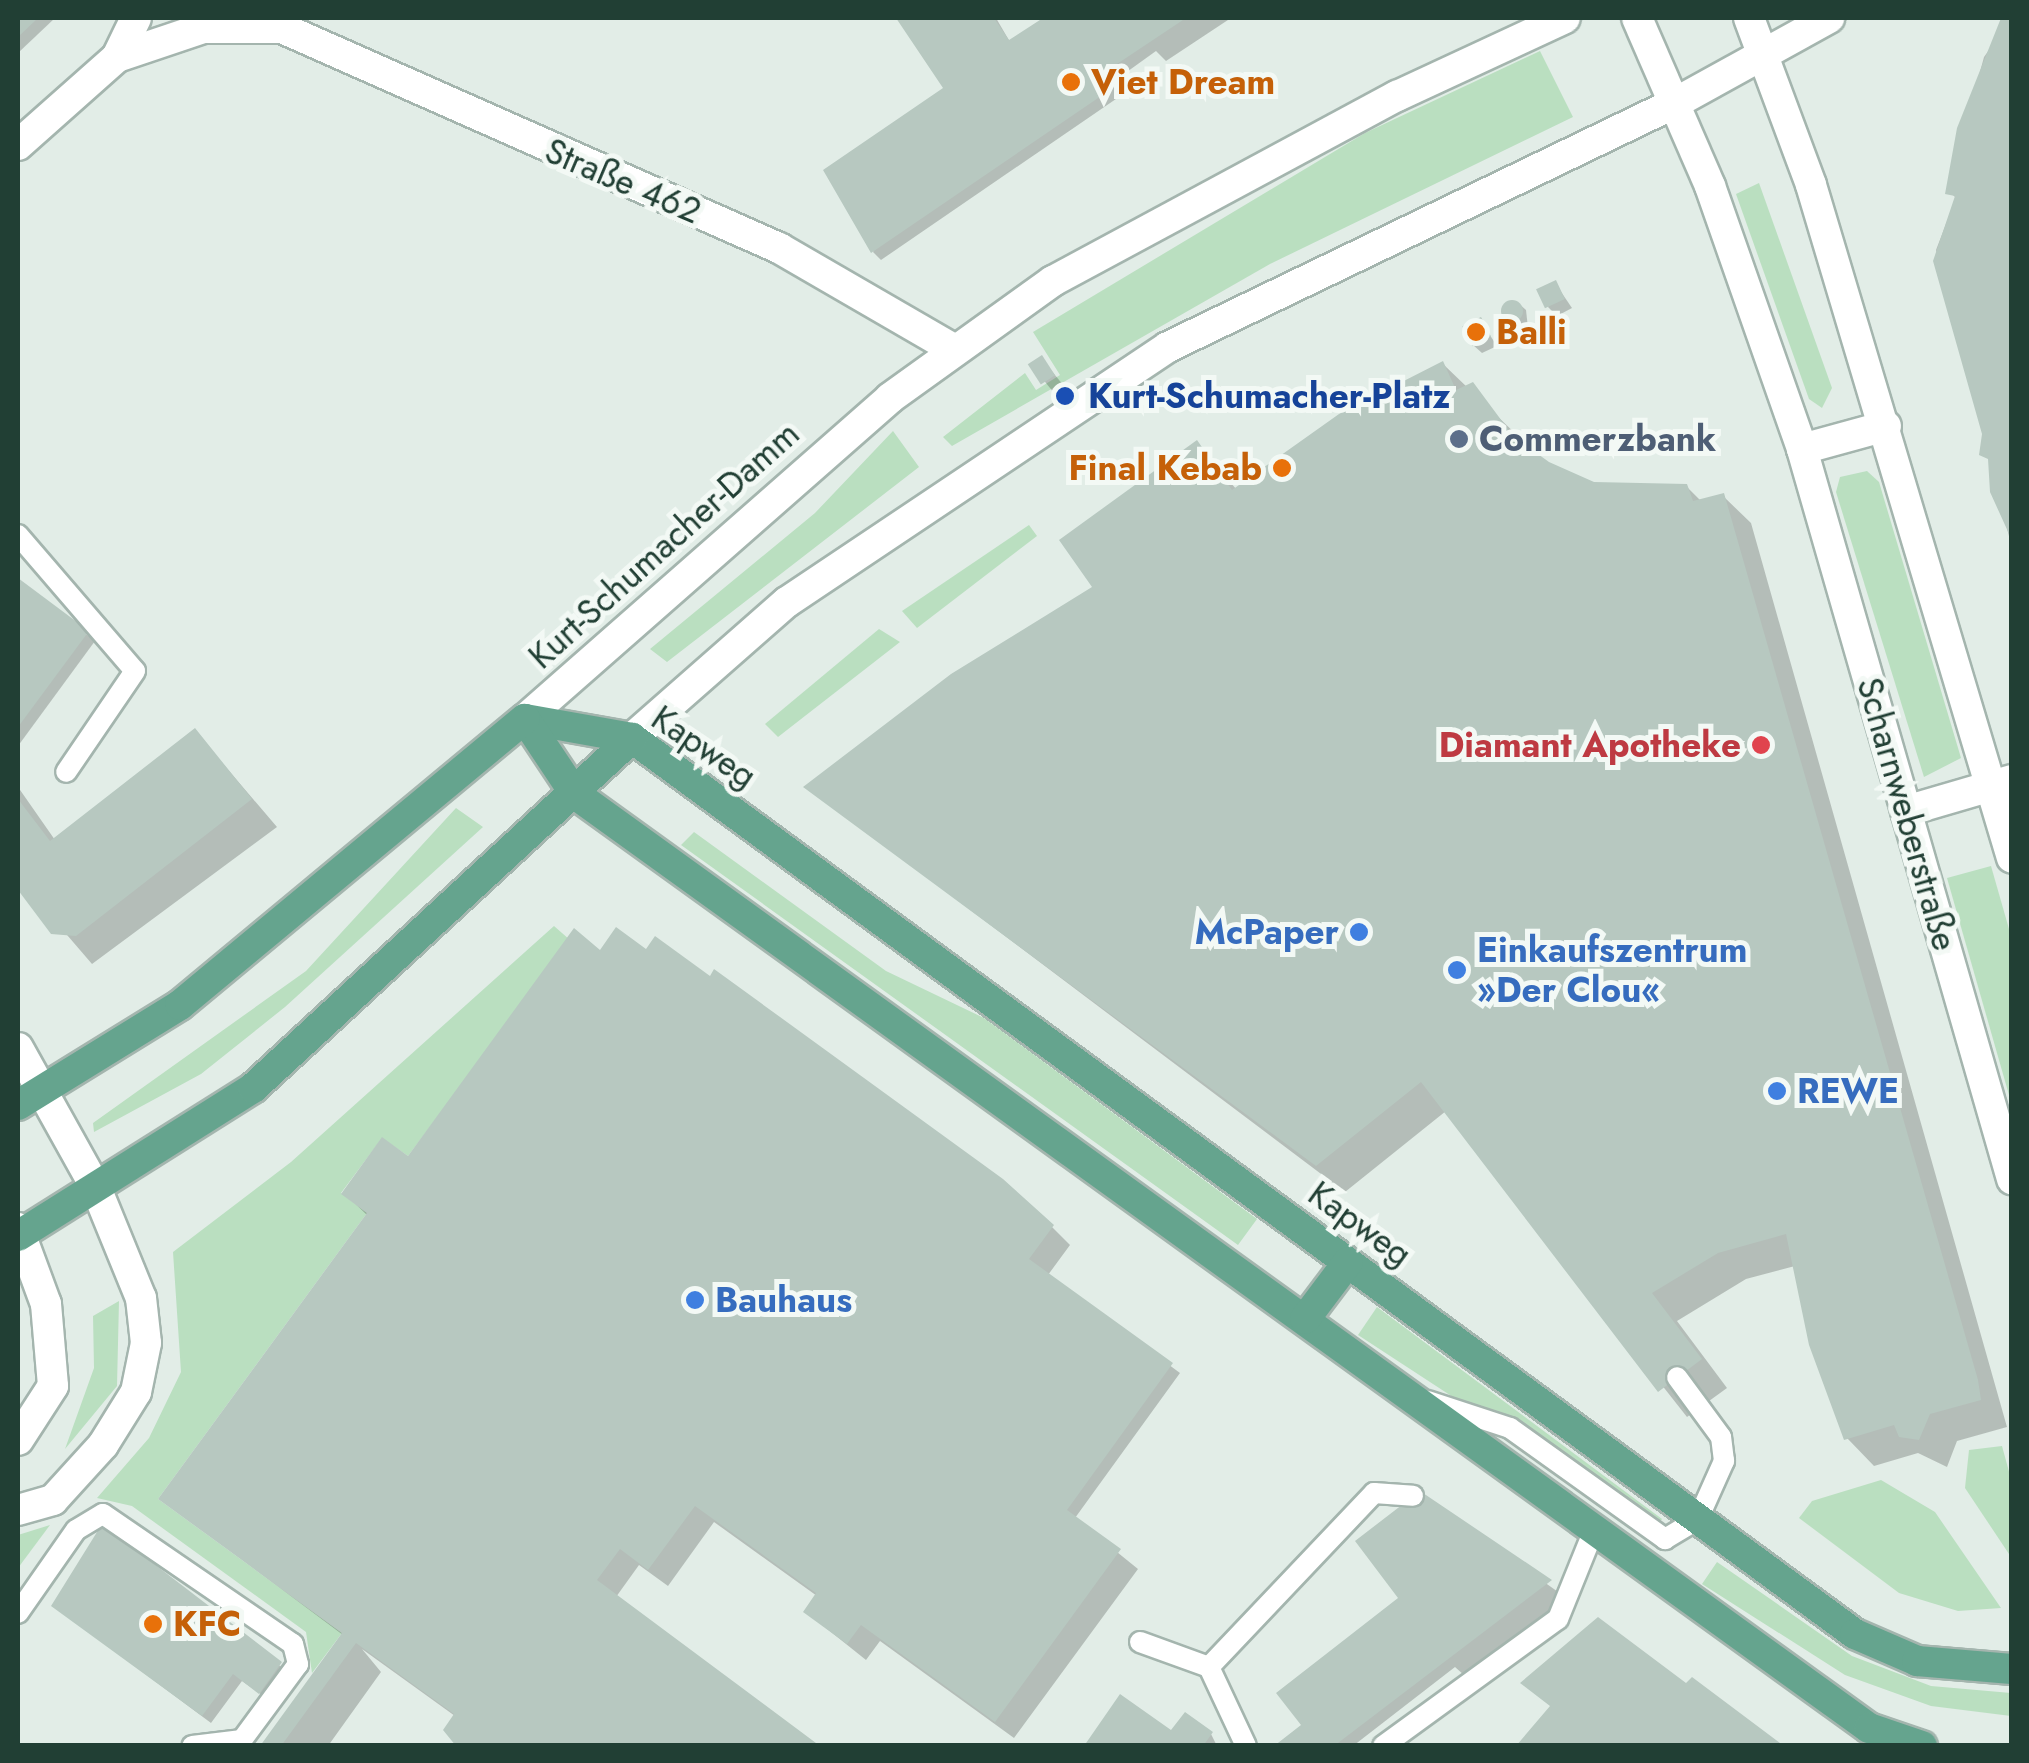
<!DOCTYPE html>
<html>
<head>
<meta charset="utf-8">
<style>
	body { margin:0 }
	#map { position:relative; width:2029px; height:1763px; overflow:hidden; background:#e2ede7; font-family:Jost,sans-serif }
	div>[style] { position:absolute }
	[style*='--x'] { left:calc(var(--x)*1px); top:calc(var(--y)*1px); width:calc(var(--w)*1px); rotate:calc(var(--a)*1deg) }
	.green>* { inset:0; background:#badfc0 }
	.shadow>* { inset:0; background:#0003; transform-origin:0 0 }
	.building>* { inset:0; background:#b7c8c0; transform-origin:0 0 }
	.round { border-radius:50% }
	.roads { filter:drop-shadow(2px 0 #a4b5ae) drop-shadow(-2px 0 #a4b5ae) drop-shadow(0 2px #a4b5ae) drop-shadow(0 -2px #a4b5ae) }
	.service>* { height:20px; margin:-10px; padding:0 10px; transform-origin:10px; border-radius:10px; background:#fff }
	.minor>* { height:30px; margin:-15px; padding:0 15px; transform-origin:15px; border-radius:15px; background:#fff }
	.secondary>* { height:30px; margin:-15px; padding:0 15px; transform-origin:15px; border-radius:15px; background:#fff }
	.primary>* { height:30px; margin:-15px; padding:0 15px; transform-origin:15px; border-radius:15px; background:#65a48e }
	.dots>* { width:28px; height:28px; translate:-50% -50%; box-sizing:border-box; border:5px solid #f3f9f5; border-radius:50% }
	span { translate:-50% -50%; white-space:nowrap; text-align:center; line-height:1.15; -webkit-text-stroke:10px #f3f9f5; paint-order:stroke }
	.food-label { font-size:35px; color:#c56008; font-weight:700 }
	.left { translate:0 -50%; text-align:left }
	.right { translate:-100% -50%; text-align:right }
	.street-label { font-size:35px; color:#213f34 }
	.transit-label { font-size:35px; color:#164399; font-weight:700 }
	.service-label { font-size:35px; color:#4e5e75; font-weight:700 }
	.health-label { font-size:35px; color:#be3a42; font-weight:700 }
	.shop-label { font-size:35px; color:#366cbe; font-weight:700 }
	.frame { position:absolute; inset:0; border:20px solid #213f34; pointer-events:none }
</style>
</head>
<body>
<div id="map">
	<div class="green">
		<div style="clip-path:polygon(1540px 51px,1573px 117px,1270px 264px,952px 446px,943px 437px,1025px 373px,1036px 390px,1060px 375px,1033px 332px,1365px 133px)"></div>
		<div style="clip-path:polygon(1759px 183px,1832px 388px,1822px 408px,1809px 399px,1736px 194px)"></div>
		<div style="clip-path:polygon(893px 431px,919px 467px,667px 662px,650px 649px,815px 513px)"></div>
		<div style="clip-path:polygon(1867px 471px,1879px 482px,1961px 758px,1924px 777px,1836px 492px,1840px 477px)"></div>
		<div style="clip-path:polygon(1029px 525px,1037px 536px,917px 628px,902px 611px)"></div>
		<div style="clip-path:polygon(879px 629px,900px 642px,778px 737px,765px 724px)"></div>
		<div style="clip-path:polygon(456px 808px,483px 827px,285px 1007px,201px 1074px,94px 1132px,93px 1123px,306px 971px)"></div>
		<div style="clip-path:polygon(694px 832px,886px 971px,984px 1018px,1257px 1219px,1238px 1245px,681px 845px)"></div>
		<div style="clip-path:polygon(1991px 866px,2011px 936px,2011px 1102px,1947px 878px)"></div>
		<div style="clip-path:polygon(554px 926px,570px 940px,408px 1156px,382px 1138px,341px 1193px,367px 1213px,158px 1499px,342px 1633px,312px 1673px,306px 1632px,132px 1506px,97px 1498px,149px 1438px,181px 1372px,173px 1252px,291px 1162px)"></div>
		<div style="clip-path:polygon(119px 1301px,117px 1386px,65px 1449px,94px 1368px,93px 1316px)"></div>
		<div style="clip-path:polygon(1377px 1307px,1662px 1519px,1655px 1529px,1358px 1335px)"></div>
		<div style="clip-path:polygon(2002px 1446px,2011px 1479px,2011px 1557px,1965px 1488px,1969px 1450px)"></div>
		<div style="clip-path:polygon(1881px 1480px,1935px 1512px,2001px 1608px,1958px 1611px,1899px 1593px,1799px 1518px,1812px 1501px)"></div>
		<div style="clip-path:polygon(50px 1525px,18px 1568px,18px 1535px)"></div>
		<div style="clip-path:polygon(1717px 1562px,1852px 1656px,1931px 1686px,2011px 1693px,2011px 1716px,1931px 1706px,1845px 1675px,1702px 1584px)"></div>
	</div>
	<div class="shadow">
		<div style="clip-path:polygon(18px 18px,55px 18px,18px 53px)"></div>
		<div style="clip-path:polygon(899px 18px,996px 18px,1010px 42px,1048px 18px,1231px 18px,1166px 61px,1156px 51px,1124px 74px,1132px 88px,881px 260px,873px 252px,946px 89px)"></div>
		<div style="clip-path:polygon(2012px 18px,2012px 548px,1936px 250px,1956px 198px,1948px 190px,1984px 57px)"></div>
		<div style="clip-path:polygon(1555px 283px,1572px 308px,1557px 316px,1548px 307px)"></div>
		<div style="clip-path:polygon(1517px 302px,1526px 310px,1528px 328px,1516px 329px,1502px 309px)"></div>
		<div style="clip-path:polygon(1480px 320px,1497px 346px,1482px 353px,1473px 345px)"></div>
		<div style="left:1042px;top:359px;width:32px;height:12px;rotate:51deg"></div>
		<div style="clip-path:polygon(1443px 364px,1547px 464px,1594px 484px,1686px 486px,1701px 501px,1723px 496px,1751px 523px,2007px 1427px,1957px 1441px,1947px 1467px,1918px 1453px,1874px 1466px,1847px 1438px,1795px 1266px,1746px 1279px,1677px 1321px,1727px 1388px,1687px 1417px,1446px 1111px,1345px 1192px,807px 787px,1095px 588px,1197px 444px,1237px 490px)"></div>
		<div style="clip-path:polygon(18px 581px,95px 641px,18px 746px)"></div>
		<div style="clip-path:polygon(195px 731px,277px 827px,92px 964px,18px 878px,18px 787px,55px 840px)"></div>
		<div style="clip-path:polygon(409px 1159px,1052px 1227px,1070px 1245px,1048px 1275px,1180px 1373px,1075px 1518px,1138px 1569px,1014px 1738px,880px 1641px,866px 1660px,806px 1612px,817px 1596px,714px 1522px,668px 1586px,639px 1565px,616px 1597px,455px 1716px,362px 1649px,381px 1672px,328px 1746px,263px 1746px,343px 1635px,161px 1499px,368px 1216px,344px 1193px)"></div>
		<div style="clip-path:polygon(1420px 1494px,1568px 1599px,1465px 1676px,1455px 1667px,1353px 1746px,1278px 1746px,1304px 1726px,1402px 1599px)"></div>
		<div style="clip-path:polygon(103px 1528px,289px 1673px,269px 1700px,242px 1681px,211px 1723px,54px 1606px)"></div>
		<div style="clip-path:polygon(1211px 1734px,1217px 1746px,1087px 1746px)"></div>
	</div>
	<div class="building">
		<div style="clip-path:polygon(18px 18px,38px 18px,18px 37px)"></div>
		<div style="clip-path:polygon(896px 18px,994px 18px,1009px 40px,1043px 18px,1186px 18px,1117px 64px,1126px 79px,871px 253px,823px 170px,943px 88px)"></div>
		<div style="clip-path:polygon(2001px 18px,2012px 18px,2010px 536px,1990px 492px,1988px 459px,1979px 455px,1982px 434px,1933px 261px,1955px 196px,1945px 194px,1957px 128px)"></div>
		<div style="left:1556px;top:280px;width:21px;height:22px;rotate:65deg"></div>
		<div class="round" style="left:1501px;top:300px;width:22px;height:22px"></div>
		<div style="left:1481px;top:317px;width:22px;height:21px;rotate:63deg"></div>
		<div style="left:1042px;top:355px;width:24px;height:17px;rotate:57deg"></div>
		<div style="clip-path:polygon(1443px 361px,1456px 390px,1473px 382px,1513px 436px,1549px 462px,1594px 482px,1687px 484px,1693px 501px,1724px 493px,1978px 1380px,1981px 1400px,1930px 1414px,1919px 1440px,1899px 1437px,1894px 1425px,1844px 1440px,1809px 1345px,1786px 1234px,1718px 1253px,1652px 1293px,1702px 1359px,1658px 1392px,1421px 1082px,1316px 1166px,803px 787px,951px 674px,1092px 587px,1059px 540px,1197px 440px,1232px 490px,1339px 414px)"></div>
		<div style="clip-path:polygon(18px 578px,89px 631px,18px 727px)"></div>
		<div style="clip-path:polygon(195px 728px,252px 799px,76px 936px,51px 934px,18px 890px,18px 799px,50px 841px)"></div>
		<div style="clip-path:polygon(616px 927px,646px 949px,655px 936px,710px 976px,714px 969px,1003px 1179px,1054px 1225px,1029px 1259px,1173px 1363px,1067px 1510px,1121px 1549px,995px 1722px,861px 1625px,847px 1644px,803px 1612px,816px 1593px,695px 1506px,648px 1570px,620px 1549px,597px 1580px,820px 1746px,456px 1746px,443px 1730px,454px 1714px,356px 1643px,281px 1746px,260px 1746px,342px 1633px,158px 1499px,367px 1213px,341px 1194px,382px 1137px,408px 1156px,574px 928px,600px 950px)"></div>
		<div style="clip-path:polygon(1420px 1491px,1552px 1580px,1334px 1746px,1274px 1746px,1301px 1725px,1276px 1693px,1398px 1598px,1355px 1541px)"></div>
		<div style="clip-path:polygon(102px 1524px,282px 1662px,259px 1694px,233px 1674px,202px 1716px,51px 1606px)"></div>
		<div style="clip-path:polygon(1598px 1617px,1686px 1683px,1692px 1677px,1784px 1746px,1516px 1746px,1550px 1706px,1520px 1683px)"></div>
		<div style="clip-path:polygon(1120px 1694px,1171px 1730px,1185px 1712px,1213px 1732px,1203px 1746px,1084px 1746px)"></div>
	</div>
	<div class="roads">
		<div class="service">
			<div style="--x:18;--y:535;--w:179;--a:49.3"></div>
			<div style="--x:135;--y:671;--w:122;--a:124.3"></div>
			<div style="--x:1428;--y:1401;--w:86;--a:18.2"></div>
			<div style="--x:1510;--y:1428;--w:191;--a:35.6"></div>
			<div style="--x:1665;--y:1539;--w:39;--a:-31"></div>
			<div style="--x:1698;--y:1519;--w:64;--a:-65.9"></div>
			<div style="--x:1724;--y:1461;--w:24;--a:-97"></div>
			<div style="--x:1721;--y:1437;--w:74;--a:-126.3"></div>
			<div style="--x:18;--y:1613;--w:101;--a:-55.1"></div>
			<div style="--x:76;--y:1530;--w:31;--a:-31"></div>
			<div style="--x:103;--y:1514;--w:230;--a:34.4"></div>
			<div style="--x:293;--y:1644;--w:21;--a:76"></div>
			<div style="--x:298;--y:1664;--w:94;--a:126.4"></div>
			<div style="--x:242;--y:1740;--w:50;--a:173.2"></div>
			<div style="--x:1140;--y:1642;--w:73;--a:19.9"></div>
			<div style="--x:1209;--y:1667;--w:87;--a:64.9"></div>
			<div style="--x:1209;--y:1667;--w:240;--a:-46.5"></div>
			<div style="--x:1374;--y:1493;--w:39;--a:4"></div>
			<div style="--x:1383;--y:1746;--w:216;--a:-36"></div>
			<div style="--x:1558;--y:1619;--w:96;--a:-68"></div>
		</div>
		<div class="minor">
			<div style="--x:117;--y:57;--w:91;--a:-18.6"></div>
			<div style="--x:203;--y:28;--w:79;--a:0"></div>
			<div style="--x:282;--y:28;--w:544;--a:23.88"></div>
			<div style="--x:779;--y:248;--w:203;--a:30.1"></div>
			<div style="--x:18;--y:145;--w:132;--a:-41.6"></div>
			<div style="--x:117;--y:57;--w:43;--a:-64"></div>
			<div style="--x:1906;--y:811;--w:110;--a:-16.3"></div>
			<div style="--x:18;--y:1048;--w:160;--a:60.9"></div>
			<div style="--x:96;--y:1188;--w:119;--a:67.8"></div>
			<div style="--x:141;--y:1298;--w:45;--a:83.7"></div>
			<div style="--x:146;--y:1343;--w:50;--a:101.5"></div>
			<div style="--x:136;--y:1392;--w:62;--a:121.9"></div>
			<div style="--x:103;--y:1445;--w:74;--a:132.3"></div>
			<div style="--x:53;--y:1500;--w:36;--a:164"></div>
			<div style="--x:18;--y:1228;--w:81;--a:69.8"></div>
			<div style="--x:46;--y:1304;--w:82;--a:85.1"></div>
			<div style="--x:53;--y:1386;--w:64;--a:122.9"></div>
		</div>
		<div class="secondary">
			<div style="--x:1637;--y:18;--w:183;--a:66.5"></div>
			<div style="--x:1710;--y:186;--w:279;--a:70.7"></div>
			<div style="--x:1802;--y:449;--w:760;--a:73.95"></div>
			<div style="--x:1749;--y:18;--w:178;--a:69.6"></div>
			<div style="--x:1811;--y:185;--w:702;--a:73.37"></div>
			<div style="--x:1802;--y:449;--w:87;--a:-15.3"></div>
			<div style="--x:525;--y:719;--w:486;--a:-41.3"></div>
			<div style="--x:890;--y:398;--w:201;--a:-35.7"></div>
			<div style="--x:1053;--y:281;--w:391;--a:-28.3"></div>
			<div style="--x:1397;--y:96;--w:185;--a:-24.9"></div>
			<div style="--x:632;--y:738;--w:206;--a:-41.3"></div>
			<div style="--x:787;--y:602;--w:458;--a:-33.8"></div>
			<div style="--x:1168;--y:347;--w:565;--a:-25.7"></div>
			<div style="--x:1677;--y:102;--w:174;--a:-28.9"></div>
		</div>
		<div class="primary">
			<div style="--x:525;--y:719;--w:109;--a:10.1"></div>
			<div style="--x:632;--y:738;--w:1516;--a:36.23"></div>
			<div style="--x:1855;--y:1634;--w:68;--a:23.5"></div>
			<div style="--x:1917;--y:1661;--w:95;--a:4.8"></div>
			<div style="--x:525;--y:719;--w:90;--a:56.3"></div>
			<div style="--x:575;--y:794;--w:1596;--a:35.82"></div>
			<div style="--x:1869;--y:1728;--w:56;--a:18.8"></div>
			<div style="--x:18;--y:1105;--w:190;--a:-31.7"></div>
			<div style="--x:180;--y:1005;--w:448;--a:-39.7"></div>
			<div style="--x:18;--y:1236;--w:278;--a:-32.2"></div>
			<div style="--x:253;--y:1088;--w:516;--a:-42.72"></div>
			<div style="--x:1305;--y:1319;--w:71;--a:-53"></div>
		</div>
	</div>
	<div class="dots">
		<div style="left:1071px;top:82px;background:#e8710a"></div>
		<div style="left:1476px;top:332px;background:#e8710a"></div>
		<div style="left:1065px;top:396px;background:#1a4fb4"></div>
		<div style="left:1459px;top:439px;background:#5c6f8a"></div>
		<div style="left:1282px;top:468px;background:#e8710a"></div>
		<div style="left:1761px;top:745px;background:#e0444e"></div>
		<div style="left:1359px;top:932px;background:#3f7fe0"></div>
		<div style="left:1457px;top:970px;background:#3f7fe0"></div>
		<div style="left:1777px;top:1091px;background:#3f7fe0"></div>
		<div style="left:695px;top:1300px;background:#3f7fe0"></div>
		<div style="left:153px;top:1624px;background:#e8710a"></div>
	</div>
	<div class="food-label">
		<span class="left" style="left:1091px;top:82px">Viet Dream</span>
		<span class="left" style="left:1496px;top:332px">Balli</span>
		<span class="right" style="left:1262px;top:468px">Final Kebab</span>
		<span class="left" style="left:173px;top:1624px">KFC</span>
	</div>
	<div class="street-label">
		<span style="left:623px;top:181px;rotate:23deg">Straße 462</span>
		<span style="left:664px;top:545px;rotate:-42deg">Kurt-Schumacher-Damm</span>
		<span style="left:704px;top:747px;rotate:34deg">Kapweg</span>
		<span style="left:1907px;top:814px;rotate:74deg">Scharnweberstraße</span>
		<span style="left:1360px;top:1224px;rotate:36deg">Kapweg</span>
	</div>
	<div class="transit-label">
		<span class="left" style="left:1088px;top:396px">Kurt-Schumacher-Platz</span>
	</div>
	<div class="service-label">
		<span class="left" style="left:1479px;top:439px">Commerzbank</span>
	</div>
	<div class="health-label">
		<span class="right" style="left:1741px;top:745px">Diamant Apotheke</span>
	</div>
	<div class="shop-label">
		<span class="right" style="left:1339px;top:932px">McPaper</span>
		<span class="left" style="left:1477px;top:970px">Einkaufszentrum<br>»Der Clou«</span>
		<span class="left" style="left:1797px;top:1091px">REWE</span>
		<span class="left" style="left:715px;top:1300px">Bauhaus</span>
	</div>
	<div class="frame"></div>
</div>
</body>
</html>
